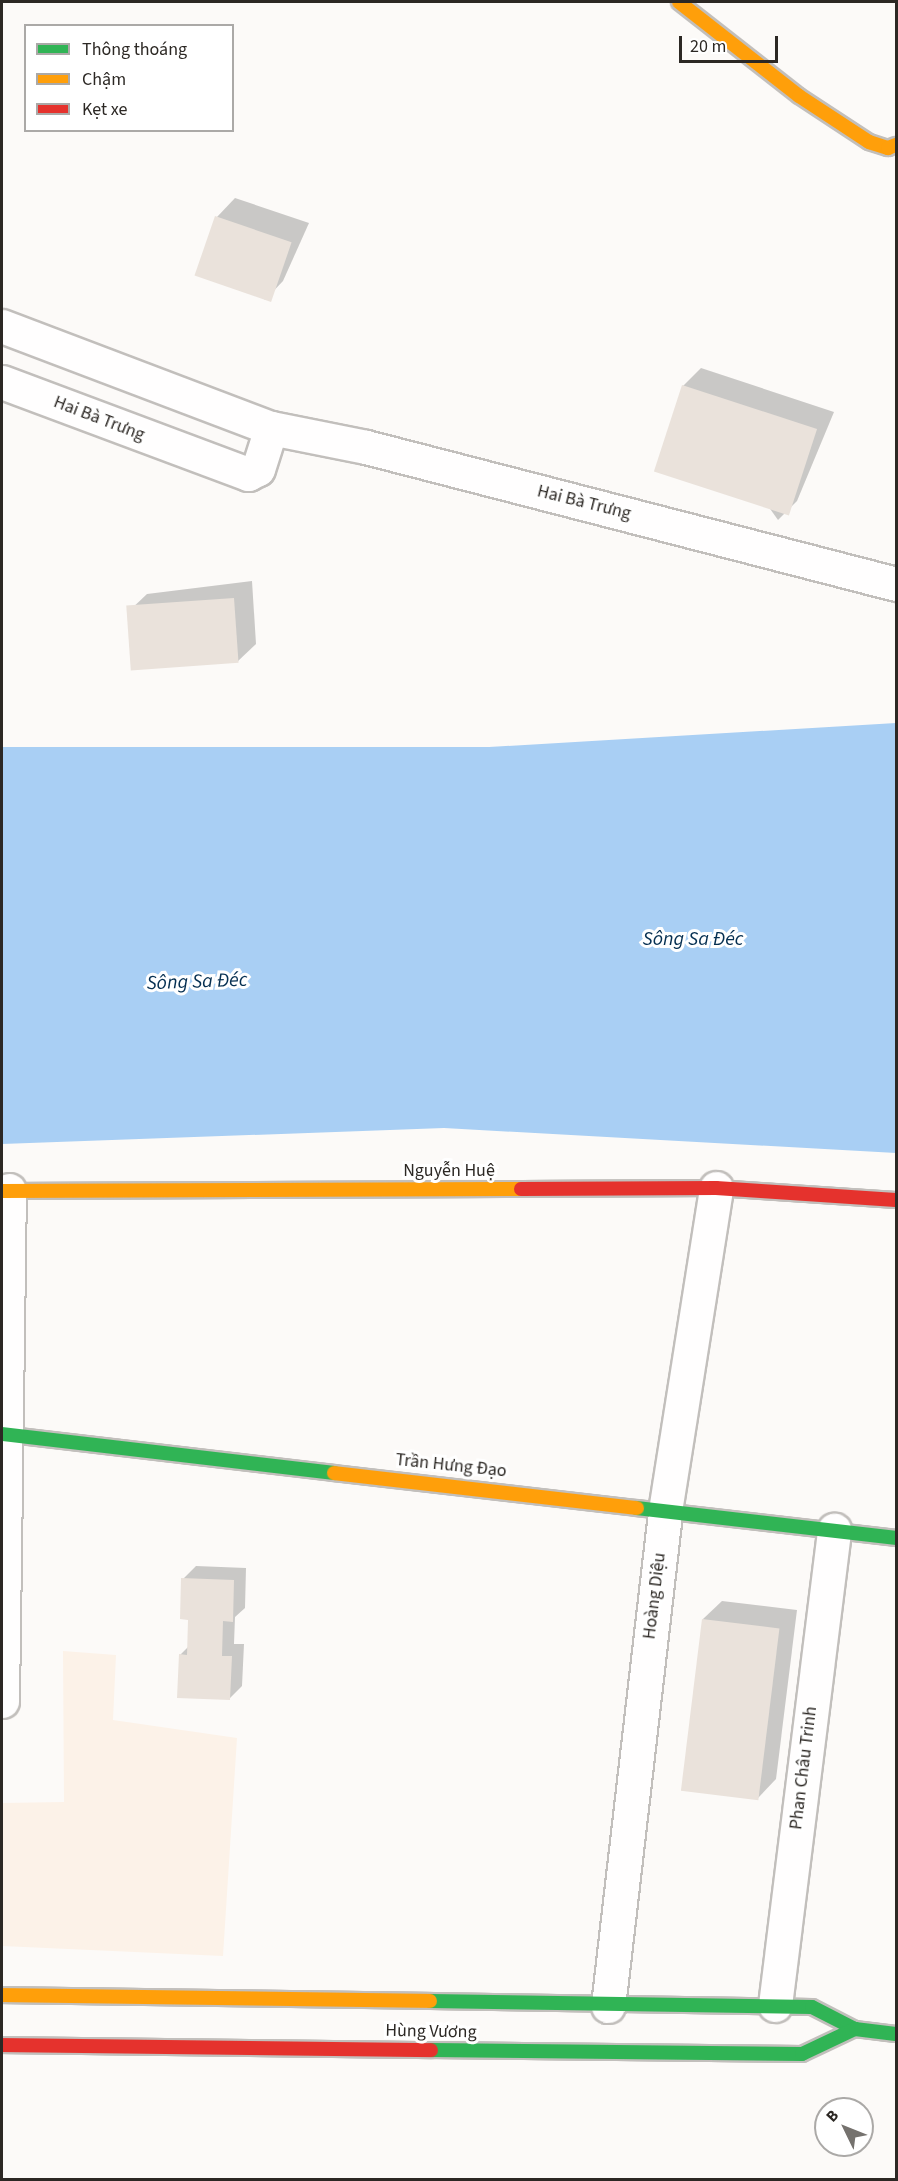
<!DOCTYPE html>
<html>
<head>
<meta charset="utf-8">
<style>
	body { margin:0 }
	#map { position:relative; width:898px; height:2181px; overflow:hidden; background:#fcfaf8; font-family:"Source Sans 3",sans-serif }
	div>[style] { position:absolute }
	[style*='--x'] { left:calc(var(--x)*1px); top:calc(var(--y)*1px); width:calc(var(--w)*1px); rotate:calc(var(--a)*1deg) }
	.built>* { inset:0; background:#fcf2e8 }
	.water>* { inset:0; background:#a9cff4 }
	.shadow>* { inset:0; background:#0003 }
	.building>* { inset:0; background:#eae2db; transform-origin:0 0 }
	.roads { filter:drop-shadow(2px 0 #c2bfbc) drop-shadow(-2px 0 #c2bfbc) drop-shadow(0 2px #c2bfbc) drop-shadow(0 -2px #c2bfbc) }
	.street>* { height:33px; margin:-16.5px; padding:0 16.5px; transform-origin:16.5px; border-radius:16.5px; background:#fffefe }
	.fast>* { height:14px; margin:-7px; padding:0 7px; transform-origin:7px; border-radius:7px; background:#30b455 }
	.slow>* { height:14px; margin:-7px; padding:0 7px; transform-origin:7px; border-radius:7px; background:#ff9f0a }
	.jam>* { height:14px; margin:-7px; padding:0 7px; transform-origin:7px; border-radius:7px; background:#e5322d }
	span { translate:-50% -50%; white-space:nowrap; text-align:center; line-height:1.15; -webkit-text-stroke:6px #fff; paint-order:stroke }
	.street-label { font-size:18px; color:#2c2824 }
	.water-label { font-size:20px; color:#052f51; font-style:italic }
	.frame { position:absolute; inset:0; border:3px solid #2c2824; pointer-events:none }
	.legend { position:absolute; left:24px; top:24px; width:210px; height:108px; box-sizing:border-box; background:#fff; border:2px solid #aba9a7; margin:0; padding:8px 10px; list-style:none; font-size:18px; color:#2c2824 }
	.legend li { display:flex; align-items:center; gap:12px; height:30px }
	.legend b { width:30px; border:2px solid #aba9a7 }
	.north { position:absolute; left:814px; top:2097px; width:60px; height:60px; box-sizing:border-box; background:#fff; border:2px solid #aba9a7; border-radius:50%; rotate:313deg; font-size:16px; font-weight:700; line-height:24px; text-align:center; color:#2c2824 }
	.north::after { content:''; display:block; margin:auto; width:21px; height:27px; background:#75726e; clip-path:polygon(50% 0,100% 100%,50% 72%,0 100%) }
	.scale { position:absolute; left:679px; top:36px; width:99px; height:27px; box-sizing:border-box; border:3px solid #2c2824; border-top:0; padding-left:8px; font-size:18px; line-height:21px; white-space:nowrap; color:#2c2824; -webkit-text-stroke:4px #fff; paint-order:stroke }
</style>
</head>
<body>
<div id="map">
	<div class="built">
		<div style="clip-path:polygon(63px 1651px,116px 1655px,113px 1720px,237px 1738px,223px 1956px,2px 1946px,2px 1803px,64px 1802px)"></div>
	</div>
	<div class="water">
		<div style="clip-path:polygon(896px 723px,896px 1153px,444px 1128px,2px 1144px,2px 747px,489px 747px)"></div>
	</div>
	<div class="shadow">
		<div style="clip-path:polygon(235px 198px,309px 223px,283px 281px,265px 300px,217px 217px)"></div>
		<div style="clip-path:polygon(701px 368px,834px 412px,797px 501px,778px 520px,683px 386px)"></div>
		<div style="clip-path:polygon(252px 581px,256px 644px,237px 662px,128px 612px,147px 594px)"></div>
		<div style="clip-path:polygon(196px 1566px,246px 1568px,245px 1608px,235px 1617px,234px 1644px,244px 1644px,242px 1686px,229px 1699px,180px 1655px,189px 1646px,190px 1619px,183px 1579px)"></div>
		<div style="clip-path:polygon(722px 1601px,797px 1610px,776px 1779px,758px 1798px,703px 1619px)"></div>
	</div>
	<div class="building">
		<div style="left:215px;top:216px;width:81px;height:63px;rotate:19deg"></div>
		<div style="left:682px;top:385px;width:142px;height:91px;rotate:18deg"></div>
		<div style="left:234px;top:598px;width:65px;height:108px;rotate:86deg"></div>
		<div style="clip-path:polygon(181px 1578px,234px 1580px,233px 1622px,223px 1621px,222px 1656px,232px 1656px,230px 1700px,177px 1698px,179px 1654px,187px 1655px,188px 1620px,180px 1619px)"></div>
		<div style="left:702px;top:1619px;width:78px;height:173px;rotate:7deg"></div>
	</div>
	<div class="roads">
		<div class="street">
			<div style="--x:2;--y:326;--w:288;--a:20.8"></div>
			<div style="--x:271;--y:428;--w:97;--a:11.3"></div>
			<div style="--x:366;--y:447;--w:547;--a:14.49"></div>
			<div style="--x:2;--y:382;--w:263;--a:20.5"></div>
			<div style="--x:248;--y:474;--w:11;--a:-27"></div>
			<div style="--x:258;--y:469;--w:43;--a:-72.4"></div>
			<div style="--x:2;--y:1701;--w:511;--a:-89.22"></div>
			<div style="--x:775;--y:2005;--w:479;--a:-82.9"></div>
			<div style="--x:608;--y:2006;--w:498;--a:-83.4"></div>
			<div style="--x:665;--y:1511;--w:327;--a:-81"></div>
		</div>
		<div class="fast">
			<div style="--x:2;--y:1434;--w:334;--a:6.7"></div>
			<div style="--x:637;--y:1508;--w:261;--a:6.6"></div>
			<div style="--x:430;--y:2001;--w:382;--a:0.9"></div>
			<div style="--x:812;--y:2007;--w:48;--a:27.1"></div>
			<div style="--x:855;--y:2029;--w:41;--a:7"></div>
			<div style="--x:431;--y:2050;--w:371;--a:0.6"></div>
			<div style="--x:802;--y:2054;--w:59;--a:-25.3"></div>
		</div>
		<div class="slow">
			<div style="--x:679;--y:2;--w:152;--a:38.1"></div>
			<div style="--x:799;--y:96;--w:84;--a:33.3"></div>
			<div style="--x:869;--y:142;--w:20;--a:18"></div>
			<div style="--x:888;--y:148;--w:9;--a:-21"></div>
			<div style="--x:2;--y:1191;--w:519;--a:-0.22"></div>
			<div style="--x:334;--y:1473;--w:305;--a:6.6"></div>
			<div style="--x:2;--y:1995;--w:428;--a:0.8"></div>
		</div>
		<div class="jam">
			<div style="--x:521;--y:1189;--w:195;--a:-0.3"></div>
			<div style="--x:716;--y:1188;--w:180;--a:3.8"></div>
			<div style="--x:2;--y:2045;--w:429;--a:0.7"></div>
		</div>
	</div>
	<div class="street-label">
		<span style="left:99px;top:419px;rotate:21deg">Hai Bà Trưng</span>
		<span style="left:584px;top:503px;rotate:14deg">Hai Bà Trưng</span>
		<span style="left:449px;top:1171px">Nguyễn Huệ</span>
		<span style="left:451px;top:1466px;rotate:6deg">Trần Hưng Đạo</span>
		<span style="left:655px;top:1596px;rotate:-83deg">Hoàng Diệu</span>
		<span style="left:804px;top:1768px;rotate:-83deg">Phan Châu Trinh</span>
		<span style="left:431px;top:2032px;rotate:1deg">Hùng Vương</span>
	</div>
	<div class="water-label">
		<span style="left:693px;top:939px">Sông Sa Đéc</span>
		<span style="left:197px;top:982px;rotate:-2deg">Sông Sa Đéc</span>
	</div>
	<div class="frame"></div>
	<ul class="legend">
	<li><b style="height:8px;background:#30b455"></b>Thông thoáng</li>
	<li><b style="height:8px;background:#ff9f0a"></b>Chậm</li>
	<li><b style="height:8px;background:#e5322d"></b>Kẹt xe</li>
	</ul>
	<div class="north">B</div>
	<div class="scale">20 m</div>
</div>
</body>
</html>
